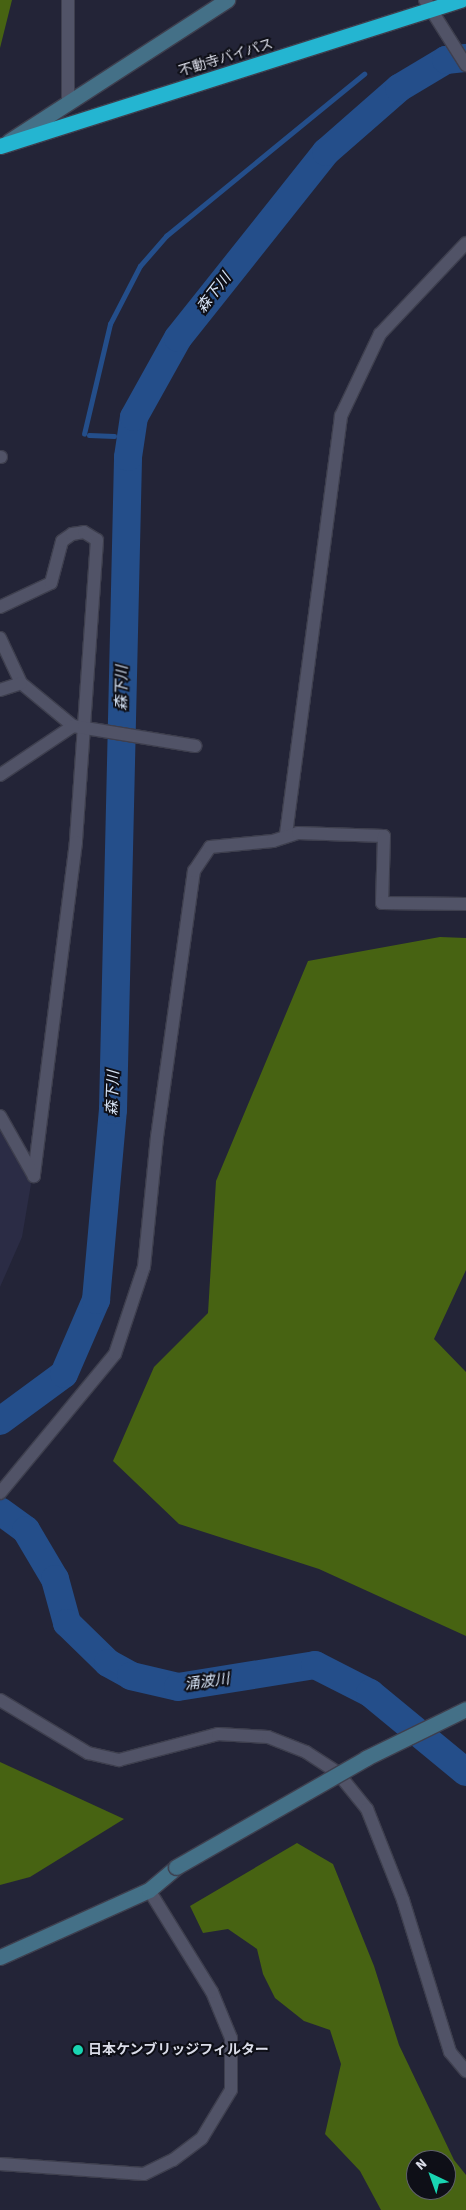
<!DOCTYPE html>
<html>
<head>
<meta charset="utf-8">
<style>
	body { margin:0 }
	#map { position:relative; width:466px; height:2210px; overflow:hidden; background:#232437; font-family:"Source Sans 3","Noto Sans JP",sans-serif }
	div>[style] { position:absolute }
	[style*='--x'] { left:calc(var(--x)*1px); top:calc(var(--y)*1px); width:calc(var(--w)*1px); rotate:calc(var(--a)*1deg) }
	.built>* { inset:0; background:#2b2c45 }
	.forest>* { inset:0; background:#476312 }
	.stream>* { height:4.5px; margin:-2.25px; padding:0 2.25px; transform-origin:2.25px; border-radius:2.25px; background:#244e8a }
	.river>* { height:28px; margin:-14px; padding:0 14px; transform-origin:14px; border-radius:14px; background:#244e8a }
	.roads { filter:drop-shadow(1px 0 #3e3f4e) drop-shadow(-1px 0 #3e3f4e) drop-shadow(0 1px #3e3f4e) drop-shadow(0 -1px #3e3f4e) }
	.street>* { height:12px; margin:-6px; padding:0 6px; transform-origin:6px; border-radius:6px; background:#515367 }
	.secondary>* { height:15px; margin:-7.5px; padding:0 7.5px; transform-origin:7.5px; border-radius:7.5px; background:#447087 }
	.highway>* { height:15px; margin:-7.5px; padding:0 7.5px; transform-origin:7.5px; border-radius:7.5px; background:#24b5d1 }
	.bridges { filter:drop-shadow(1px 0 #3e3f4e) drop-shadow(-1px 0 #3e3f4e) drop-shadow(0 1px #3e3f4e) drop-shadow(0 -1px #3e3f4e) }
	.secondary-bridge>* { height:15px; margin:-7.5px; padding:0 7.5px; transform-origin:7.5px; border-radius:7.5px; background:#447087 }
	.dots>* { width:14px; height:14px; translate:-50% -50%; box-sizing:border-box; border:2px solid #0e0f17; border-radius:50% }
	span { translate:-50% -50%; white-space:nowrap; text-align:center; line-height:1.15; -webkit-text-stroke:4px #0e0f17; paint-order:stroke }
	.street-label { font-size:14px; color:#dadce8 }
	.poi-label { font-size:14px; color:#dadce8; font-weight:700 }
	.left { translate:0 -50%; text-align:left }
	.water-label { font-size:15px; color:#d6e3f5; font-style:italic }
	.north { position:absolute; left:406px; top:2150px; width:50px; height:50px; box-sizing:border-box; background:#0e0f17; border:1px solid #60616b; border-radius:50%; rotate:318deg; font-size:14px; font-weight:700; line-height:20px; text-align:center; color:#dadce8 }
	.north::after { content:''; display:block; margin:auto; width:18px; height:22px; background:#19d5b2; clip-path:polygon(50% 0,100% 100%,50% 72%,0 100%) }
</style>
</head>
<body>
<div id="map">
	<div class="built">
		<div style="clip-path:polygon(0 1131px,31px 1184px,22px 1237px,0 1287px)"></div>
	</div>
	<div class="forest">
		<div style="clip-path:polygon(0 0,12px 0,0 48px)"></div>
		<div style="clip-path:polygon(440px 937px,466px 938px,466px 1270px,434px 1339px,466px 1372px,466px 1636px,319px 1569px,179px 1524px,113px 1461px,154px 1367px,208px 1313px,216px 1181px,308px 961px)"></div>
		<div style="clip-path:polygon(0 1762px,124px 1819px,30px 1877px,0 1885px)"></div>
		<div style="clip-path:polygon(evenodd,297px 1843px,333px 1864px,374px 1966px,399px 2045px,454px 2160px,466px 2175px,466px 2210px,381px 2210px,360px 2171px,325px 2134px,341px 2064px,330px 2030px,304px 2021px,275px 1998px,263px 1974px,257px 1949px,228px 1929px,203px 1933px,190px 1906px,297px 1843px,416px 2160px,446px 2160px,446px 2190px,416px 2190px,416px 2160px)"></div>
	</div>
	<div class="stream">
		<div style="--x:84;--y:434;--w:113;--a:-76.7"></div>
		<div style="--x:110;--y:324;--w:65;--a:-62.7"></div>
		<div style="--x:140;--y:266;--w:40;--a:-49"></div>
		<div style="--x:166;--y:236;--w:256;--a:-39.3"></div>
		<div style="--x:89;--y:435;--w:25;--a:2"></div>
	</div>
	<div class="river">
		<div style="--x:0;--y:1421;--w:79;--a:-36.3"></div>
		<div style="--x:64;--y:1374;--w:81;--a:-66.6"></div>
		<div style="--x:96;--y:1300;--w:191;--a:-84.9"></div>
		<div style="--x:113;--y:1110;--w:653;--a:-88.68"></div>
		<div style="--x:128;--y:457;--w:40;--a:-81.5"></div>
		<div style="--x:134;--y:417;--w:90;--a:-60.9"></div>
		<div style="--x:178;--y:338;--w:238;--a:-51.5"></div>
		<div style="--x:326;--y:152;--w:97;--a:-41.2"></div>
		<div style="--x:399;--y:88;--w:55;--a:-30.8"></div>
		<div style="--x:446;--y:60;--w:20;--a:-6"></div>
		<div style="--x:0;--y:1511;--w:32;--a:36"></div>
		<div style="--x:26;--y:1530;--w:57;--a:59.4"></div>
		<div style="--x:55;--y:1579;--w:46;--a:74.7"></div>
		<div style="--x:67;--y:1623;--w:57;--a:44.3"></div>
		<div style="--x:108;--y:1663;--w:26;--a:29"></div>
		<div style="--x:131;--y:1676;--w:48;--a:13.2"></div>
		<div style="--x:178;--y:1687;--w:139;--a:-9.1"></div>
		<div style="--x:315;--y:1665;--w:62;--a:27"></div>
		<div style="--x:370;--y:1693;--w:124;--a:39.5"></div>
	</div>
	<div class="roads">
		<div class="street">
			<div style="--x:68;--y:0;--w:101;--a:90"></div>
			<div style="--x:425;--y:0;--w:77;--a:57.8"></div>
			<div style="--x:0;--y:457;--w:1;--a:0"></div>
			<div style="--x:0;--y:607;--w:56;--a:-25.2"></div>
			<div style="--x:51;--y:583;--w:43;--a:-75.3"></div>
			<div style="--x:62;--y:541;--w:12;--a:-35"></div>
			<div style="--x:72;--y:534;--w:12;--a:-9"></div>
			<div style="--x:84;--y:532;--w:15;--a:32"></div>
			<div style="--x:97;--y:540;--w:303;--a:94"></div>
			<div style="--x:76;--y:842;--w:337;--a:97.2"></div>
			<div style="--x:0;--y:638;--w:50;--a:65"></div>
			<div style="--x:21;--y:683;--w:67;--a:39.6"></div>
			<div style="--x:73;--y:726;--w:124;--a:9.3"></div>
			<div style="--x:0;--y:690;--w:22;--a:-18"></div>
			<div style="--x:0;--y:775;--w:88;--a:-33.9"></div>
			<div style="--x:286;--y:834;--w:422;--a:-82.5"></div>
			<div style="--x:341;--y:416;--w:91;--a:-64.6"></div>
			<div style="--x:380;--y:334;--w:125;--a:-46.6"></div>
			<div style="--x:0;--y:1116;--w:69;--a:60.5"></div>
			<div style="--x:0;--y:1493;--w:180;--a:-50.4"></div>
			<div style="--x:115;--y:1354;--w:92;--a:-71.6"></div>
			<div style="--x:144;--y:1267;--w:131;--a:-84.3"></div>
			<div style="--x:157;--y:1137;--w:269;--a:-82.1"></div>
			<div style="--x:194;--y:871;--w:29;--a:-56"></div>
			<div style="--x:210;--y:847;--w:63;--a:-5.4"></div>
			<div style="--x:273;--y:841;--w:26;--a:-18"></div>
			<div style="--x:298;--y:833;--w:86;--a:2"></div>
			<div style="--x:384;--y:836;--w:67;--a:91.7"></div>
			<div style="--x:382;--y:903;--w:84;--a:0.7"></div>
			<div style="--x:0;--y:1700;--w:103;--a:31.1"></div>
			<div style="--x:88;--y:1753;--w:32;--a:13"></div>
			<div style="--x:119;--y:1760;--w:102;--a:-14.7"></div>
			<div style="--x:218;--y:1734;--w:50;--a:3.4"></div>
			<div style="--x:268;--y:1737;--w:41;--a:21.5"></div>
			<div style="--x:306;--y:1752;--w:37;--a:33"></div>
			<div style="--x:337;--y:1772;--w:48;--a:51"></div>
			<div style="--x:367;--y:1809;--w:98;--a:68.4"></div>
			<div style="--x:403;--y:1900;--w:159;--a:72.8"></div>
			<div style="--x:450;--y:2052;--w:25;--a:50"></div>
			<div style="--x:0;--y:2164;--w:144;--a:4"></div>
			<div style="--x:144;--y:2174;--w:32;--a:-26"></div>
			<div style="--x:173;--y:2160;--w:36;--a:-37"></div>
			<div style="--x:202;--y:2138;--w:56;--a:-58.9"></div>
			<div style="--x:231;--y:2090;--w:52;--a:-90"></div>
			<div style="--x:231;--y:2038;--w:50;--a:-112.4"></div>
			<div style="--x:212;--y:1992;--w:120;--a:-121.7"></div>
		</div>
		<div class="secondary">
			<div style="--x:9;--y:141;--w:260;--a:-32.9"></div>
			<div style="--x:0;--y:1957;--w:163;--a:-24.2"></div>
			<div style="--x:149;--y:1890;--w:35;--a:-40"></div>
		</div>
		<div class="highway">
			<div style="--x:0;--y:146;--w:484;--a:-17.6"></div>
		</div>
	</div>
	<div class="bridges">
		<div class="secondary-bridge">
			<div style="--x:176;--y:1867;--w:219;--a:-29.8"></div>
			<div style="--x:366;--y:1758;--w:111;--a:-26.1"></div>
		</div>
	</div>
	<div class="dots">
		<div style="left:78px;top:2050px;background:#19d5b2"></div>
	</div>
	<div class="street-label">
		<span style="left:226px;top:58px;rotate:-17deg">不動寺バイパス</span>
	</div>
	<div class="poi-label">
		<span class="left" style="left:88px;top:2050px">日本ケンブリッジフィルター</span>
	</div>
	<div class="water-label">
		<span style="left:214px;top:293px;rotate:-52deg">森下川</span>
		<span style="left:122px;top:688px;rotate:-89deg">森下川</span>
		<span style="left:113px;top:1093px;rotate:-88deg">森下川</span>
		<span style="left:207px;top:1682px;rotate:-8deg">涌波川</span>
	</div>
	<div class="north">N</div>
</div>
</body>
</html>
